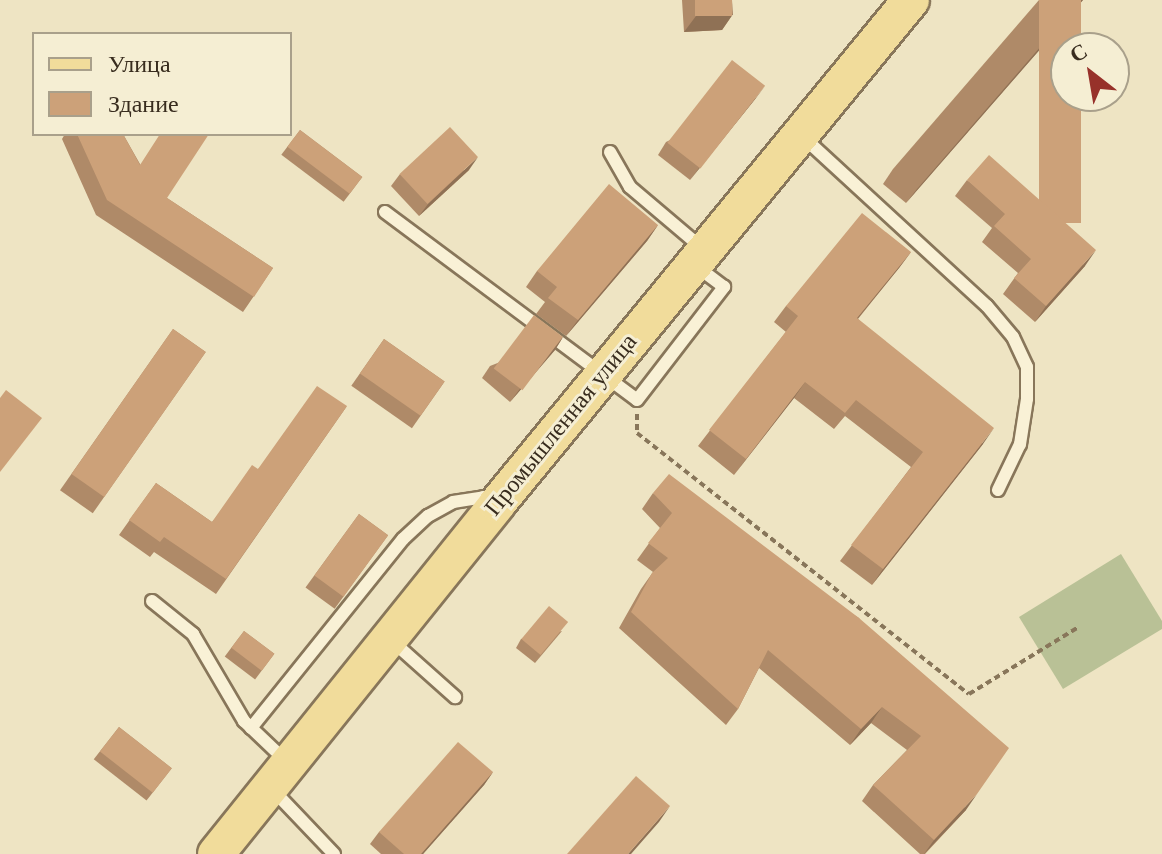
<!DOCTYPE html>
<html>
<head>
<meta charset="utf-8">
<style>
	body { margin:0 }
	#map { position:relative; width:1162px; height:854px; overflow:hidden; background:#eee4c3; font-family:Georgia,serif }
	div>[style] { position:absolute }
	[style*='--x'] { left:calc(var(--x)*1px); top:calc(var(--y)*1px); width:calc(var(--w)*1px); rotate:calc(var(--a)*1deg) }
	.cemetery>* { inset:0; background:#b9c196 }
	.path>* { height:4px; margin-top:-2px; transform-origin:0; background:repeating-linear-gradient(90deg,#88765a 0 6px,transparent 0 10px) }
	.roads { filter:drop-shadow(2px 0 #88765a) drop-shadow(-2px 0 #88765a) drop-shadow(0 2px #88765a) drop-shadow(0 -2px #88765a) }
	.service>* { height:12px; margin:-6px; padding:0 6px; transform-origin:6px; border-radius:6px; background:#f9f1d6 }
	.primary>* { height:36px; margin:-18px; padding:0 18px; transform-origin:18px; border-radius:18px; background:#f1dc9b }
	.wall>* { inset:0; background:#af8a68; transform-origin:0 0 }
	.shaded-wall>* { inset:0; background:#8f7155 }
	.building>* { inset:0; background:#cca179; transform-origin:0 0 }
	span { translate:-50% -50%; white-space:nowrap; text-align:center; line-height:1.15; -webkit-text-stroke:6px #f5eed3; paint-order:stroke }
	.street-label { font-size:24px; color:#382c1e }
	.legend { position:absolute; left:32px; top:32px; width:260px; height:104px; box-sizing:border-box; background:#f5eed3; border:2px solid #a9a08b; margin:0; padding:10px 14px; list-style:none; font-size:24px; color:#382c1e }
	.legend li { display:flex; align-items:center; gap:16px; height:40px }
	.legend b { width:40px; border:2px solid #a9a08b }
	.north { position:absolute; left:1050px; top:32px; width:80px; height:80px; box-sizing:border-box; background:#f5eed3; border:2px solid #a9a08b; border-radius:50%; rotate:329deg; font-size:22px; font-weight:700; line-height:32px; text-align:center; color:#382c1e }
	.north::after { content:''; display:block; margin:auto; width:28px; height:36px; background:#97312a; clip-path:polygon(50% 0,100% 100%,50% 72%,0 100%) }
</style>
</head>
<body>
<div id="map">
	<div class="cemetery">
		<div style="clip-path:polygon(1121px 554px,1162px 621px,1162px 629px,1063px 689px,1019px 617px)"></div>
	</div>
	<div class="path">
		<div style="--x:637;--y:414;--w:19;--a:90"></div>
		<div style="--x:637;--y:433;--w:422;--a:38.2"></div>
		<div style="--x:969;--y:694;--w:127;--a:-31.4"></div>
	</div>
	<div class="roads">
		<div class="service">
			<div style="--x:802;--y:136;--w:251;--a:42.6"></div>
			<div style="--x:987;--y:306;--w:40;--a:50"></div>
			<div style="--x:1013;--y:337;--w:33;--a:65"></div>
			<div style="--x:1027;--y:367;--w:32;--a:90"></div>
			<div style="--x:1027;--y:399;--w:46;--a:98.8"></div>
			<div style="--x:1020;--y:444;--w:51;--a:115.6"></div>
			<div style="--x:610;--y:152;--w:40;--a:60.3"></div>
			<div style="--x:630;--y:187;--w:94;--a:40.3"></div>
			<div style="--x:385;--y:212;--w:314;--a:36.7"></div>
			<div style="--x:637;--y:400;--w:143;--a:-52.4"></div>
			<div style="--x:724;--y:287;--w:36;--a:-143"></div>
			<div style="--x:152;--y:601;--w:53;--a:38.8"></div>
			<div style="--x:193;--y:634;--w:101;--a:59.6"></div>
			<div style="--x:244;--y:721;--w:58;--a:43.6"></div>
			<div style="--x:391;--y:640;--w:86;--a:41.7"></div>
			<div style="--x:251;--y:728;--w:243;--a:-51.2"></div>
			<div style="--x:403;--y:539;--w:34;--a:-43"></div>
			<div style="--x:428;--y:516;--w:29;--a:-29"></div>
			<div style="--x:453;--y:502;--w:30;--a:-9"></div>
			<div style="--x:483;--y:497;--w:12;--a:24"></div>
			<div style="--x:272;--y:789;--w:90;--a:46.4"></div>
		</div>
		<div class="primary">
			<div style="--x:216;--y:854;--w:449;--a:-51.2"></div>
			<div style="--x:497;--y:504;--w:652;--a:-50.6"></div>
		</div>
	</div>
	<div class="wall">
		<div style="clip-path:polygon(682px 0,732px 0,733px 14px,722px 30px,684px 32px)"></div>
		<div style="clip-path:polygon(1039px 0,1083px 0,906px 203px,883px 184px,893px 169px)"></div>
		<div style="clip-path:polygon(756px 98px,690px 180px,658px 155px,666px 142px)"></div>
		<div style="left:300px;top:130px;width:78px;height:31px;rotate:37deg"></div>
		<div style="clip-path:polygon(65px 134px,123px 134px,140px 164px,167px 198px,273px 268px,243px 312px,96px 215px,62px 139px)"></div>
		<div style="clip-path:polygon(469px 170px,419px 216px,391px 186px,400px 174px)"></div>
		<div style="clip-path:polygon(967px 180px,1085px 266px,1035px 322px,1003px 294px,1018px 273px,982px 242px,992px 228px,955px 196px)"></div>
		<div style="clip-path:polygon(658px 225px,647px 241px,566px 336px,536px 314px,545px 302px,526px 287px,537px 271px)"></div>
		<div style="clip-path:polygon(911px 252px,899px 268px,858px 319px,983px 444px,872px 585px,840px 561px,911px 467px,845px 416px,834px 429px,794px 398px,734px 475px,698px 446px,786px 332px,774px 322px,786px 306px)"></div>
		<div style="left:173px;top:329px;width:40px;height:197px;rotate:35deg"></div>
		<div style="clip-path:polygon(563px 337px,555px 350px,510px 402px,482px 378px,490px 366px)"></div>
		<div style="left:384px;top:339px;width:74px;height:57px;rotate:35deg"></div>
		<div style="clip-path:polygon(347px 406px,216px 594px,154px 552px,150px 557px,119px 535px,156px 483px,212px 522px,258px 469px)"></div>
		<div style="clip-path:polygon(653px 493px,859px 618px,966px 810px,925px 854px,920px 854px,862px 801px,873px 785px,907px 750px,871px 723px,850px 745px,759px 668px,738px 709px,726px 725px,619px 628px,641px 589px,653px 572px,637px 560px,660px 528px,642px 509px)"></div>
		<div style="left:359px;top:514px;width:36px;height:91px;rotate:36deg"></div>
		<div style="left:244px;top:631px;width:38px;height:32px;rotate:37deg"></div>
		<div style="clip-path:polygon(562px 631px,535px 663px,516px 648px,521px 639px)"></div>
		<div style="left:119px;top:727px;width:67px;height:41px;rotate:38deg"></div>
		<div style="clip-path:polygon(493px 772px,484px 785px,423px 854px,381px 854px,370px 844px,379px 832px)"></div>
	</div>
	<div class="shaded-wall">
		<div style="clip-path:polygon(1081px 0,1083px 0,906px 203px,917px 189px)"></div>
		<div style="clip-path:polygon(733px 14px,722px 30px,684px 32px,696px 16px)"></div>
		<div style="clip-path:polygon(765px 86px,756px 98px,690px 180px,699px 168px)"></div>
		<div style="clip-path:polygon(478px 157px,469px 170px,419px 216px,428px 204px)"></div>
		<div style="clip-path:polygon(658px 225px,647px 241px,566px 336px,578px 320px)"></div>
		<div style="clip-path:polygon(1096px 250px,1085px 266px,1035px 322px,1046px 306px)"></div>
		<div style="clip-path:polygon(911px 252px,899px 268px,845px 334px,857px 318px)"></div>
		<div style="clip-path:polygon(563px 337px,555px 350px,510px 402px,519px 390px)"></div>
		<div style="clip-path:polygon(805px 382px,794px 398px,734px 475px,746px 459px)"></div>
		<div style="clip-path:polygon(994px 428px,983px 444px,872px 585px,883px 569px)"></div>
		<div style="clip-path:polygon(882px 707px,871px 723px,850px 745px,861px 729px)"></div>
		<div style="clip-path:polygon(493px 772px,484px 785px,423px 854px,421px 854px)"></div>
		<div style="clip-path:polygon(977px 794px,966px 810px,924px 854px,934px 840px)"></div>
		<div style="clip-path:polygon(670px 806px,659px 822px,631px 854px,628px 854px)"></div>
	</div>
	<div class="building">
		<div style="left:695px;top:0;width:37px;height:16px"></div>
		<div style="left:1039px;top:0;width:42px;height:223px"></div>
		<div style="left:732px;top:60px;width:42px;height:105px;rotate:38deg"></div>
		<div style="left:450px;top:127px;width:41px;height:69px;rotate:47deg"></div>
		<div style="left:300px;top:130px;width:78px;height:21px;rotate:37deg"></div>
		<div style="clip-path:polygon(77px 134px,123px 134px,140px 165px,160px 134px,209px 134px,167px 198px,273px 268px,254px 297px,107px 200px)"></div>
		<div style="clip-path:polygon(989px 155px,1096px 250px,1046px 306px,1014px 278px,1031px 259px,994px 226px,1005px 214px,967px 180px)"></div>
		<div style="clip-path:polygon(609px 184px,658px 225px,578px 320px,548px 298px,557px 287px,537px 271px)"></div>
		<div style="clip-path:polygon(862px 213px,911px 252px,857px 318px,994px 428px,883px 569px,851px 545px,923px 452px,856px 400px,845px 413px,805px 382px,746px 459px,709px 430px,798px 316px,786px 306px)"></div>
		<div style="left:534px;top:315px;width:36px;height:67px;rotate:37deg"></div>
		<div style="left:173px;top:329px;width:40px;height:177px;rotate:35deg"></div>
		<div style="left:384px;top:339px;width:74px;height:42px;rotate:35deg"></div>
		<div style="clip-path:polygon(317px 386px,347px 406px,226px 579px,164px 537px,160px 542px,129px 520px,156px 483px,212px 522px,252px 465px,258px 469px)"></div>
		<div style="clip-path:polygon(6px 390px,42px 418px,0 472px,0 398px)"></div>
		<div style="clip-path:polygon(669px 474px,859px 618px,1009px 748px,977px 794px,934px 840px,873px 785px,921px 736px,882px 707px,861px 729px,768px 650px,738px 709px,631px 612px,652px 573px,668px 558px,648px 543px,672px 513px,653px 493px)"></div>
		<div style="left:359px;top:514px;width:36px;height:76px;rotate:36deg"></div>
		<div style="left:549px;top:606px;width:25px;height:43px;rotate:40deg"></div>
		<div style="left:244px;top:631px;width:38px;height:21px;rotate:37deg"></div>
		<div style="left:119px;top:727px;width:67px;height:31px;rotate:38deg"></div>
		<div style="clip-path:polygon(458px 742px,493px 772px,421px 854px,404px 854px,379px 832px)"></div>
		<div style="clip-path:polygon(636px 776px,670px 806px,628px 854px,567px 854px)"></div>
	</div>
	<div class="street-label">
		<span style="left:561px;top:425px;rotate:-51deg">Промышленная улица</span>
	</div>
	<ul class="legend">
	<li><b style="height:10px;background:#f1dc9b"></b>Улица</li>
	<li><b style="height:22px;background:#cca179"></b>Здание</li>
	</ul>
	<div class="north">С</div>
</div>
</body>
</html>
